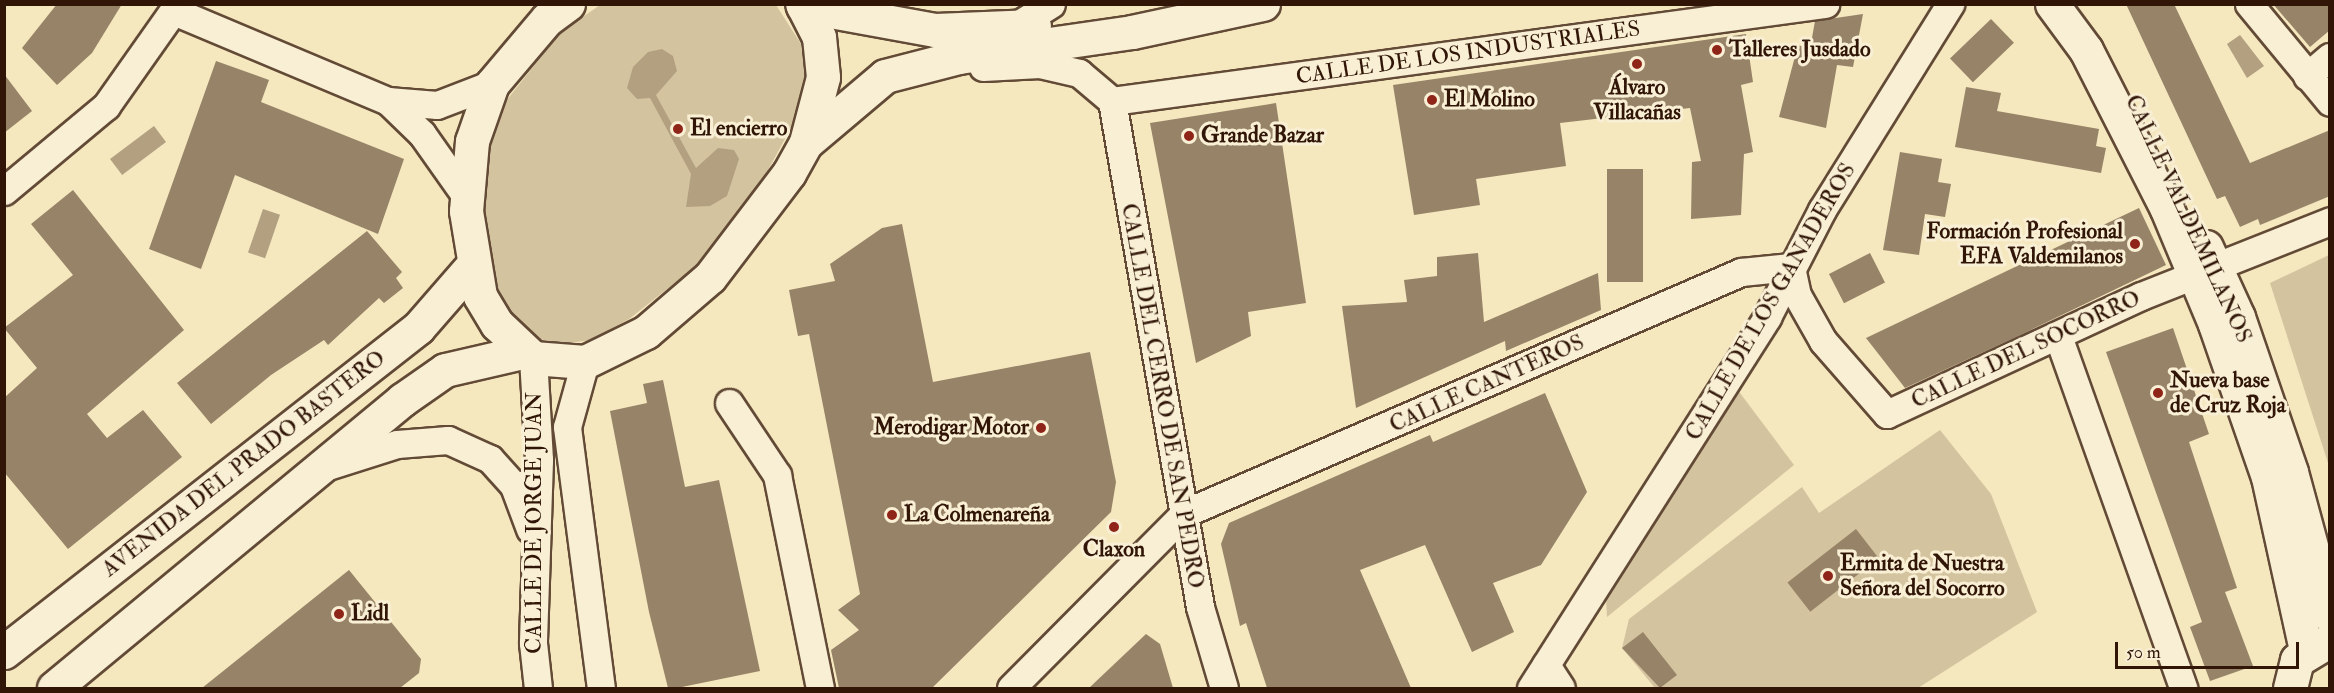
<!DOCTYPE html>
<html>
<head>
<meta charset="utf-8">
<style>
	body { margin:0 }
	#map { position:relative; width:2334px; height:693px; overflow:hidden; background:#f5e7be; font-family:"IM FELL Double Pica",serif }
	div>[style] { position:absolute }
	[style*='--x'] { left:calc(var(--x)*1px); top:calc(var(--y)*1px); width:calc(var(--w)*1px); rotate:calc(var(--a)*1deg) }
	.green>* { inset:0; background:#d4c39f }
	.water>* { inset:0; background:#b2a080; transform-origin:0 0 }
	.building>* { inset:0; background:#978367; transform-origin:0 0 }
	.roads { filter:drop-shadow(2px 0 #624a36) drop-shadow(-2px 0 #624a36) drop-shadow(0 2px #624a36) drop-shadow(0 -2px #624a36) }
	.minor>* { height:27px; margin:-13.5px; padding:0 13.5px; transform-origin:13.5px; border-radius:13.5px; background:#f8efd5 }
	.secondary>* { height:33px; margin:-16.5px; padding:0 16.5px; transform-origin:16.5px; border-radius:16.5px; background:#f8efd5 }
	.dots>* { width:16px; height:16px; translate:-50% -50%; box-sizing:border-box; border:3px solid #f8efd5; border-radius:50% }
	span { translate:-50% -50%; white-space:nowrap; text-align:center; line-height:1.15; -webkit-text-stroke:6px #f8efd5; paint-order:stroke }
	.poi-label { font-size:22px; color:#311608; font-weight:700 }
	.left { translate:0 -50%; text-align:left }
	.right { translate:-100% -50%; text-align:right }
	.street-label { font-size:22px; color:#311608 }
	.frame { position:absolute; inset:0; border:6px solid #311608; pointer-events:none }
	.scale { position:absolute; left:2115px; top:642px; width:184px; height:27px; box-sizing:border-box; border:3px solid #311608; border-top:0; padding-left:8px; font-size:18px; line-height:21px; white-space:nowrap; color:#311608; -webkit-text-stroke:4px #f8efd5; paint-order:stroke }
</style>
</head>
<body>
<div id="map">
	<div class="green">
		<div style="clip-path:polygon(600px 5px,776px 5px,801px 44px,805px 74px,793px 124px,760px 185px,695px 267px,629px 319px,591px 340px,563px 344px,539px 339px,503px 305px,487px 250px,483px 201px,488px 150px,506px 101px,560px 33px)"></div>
		<div style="clip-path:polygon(2329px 255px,2329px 466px,2270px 283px)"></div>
		<div style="clip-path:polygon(1737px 389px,1794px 465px,1607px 617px,1606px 598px)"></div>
		<div style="clip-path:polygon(1940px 430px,1991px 494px,2037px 612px,1918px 688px,1655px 688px,1622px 648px,1629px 619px,1802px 487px,1819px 513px)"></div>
	</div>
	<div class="water">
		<div style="clip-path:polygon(2240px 35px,2264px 66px,2247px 78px,2227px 44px)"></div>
		<div style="clip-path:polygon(662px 49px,673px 56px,677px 71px,656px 95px,696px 168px,718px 148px,734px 150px,739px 159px,727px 196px,710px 206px,686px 207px,691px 174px,650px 98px,637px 99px,627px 88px,633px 67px,648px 52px)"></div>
		<div style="left:154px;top:126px;width:20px;height:55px;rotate:53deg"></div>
		<div style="left:263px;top:209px;width:18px;height:46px;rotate:19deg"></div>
	</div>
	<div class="building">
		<div style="clip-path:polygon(57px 4px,122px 4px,92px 53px,57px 85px,22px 48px)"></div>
		<div style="clip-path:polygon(2126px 4px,2174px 4px,2250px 163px,2330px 130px,2330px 196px,2260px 225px,2258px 219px,2240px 227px,2225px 196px,2217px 199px)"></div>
		<div style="clip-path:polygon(2273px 4px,2330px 4px,2330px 30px,2310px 47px)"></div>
		<div style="clip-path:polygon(1863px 14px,1853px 67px,1837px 65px,1826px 128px,1779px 117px,1798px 45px,1810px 49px,1815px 21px)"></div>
		<div style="left:1991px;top:19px;width:33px;height:57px;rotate:46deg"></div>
		<div style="clip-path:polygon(1746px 34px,1753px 82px,1741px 85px,1753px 152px,1744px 154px,1741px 215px,1691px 219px,1692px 162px,1701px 161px,1690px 108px,1560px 123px,1566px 166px,1476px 179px,1480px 205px,1414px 215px,1393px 85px)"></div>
		<div style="clip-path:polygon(216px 61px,269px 80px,261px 102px,404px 159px,378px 234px,235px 175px,201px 269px,149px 249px)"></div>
		<div style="clip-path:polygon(4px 74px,32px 111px,4px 133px)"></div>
		<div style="clip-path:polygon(1966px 87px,2001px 93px,1997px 111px,2099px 129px,2096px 146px,2106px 148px,2101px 173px,1955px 147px)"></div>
		<div style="clip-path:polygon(1276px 103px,1306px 303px,1248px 312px,1251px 336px,1196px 363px,1150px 123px)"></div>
		<div style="clip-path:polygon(1900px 152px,1942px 159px,1938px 182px,1951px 184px,1945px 217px,1925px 214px,1919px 255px,1883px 250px)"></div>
		<div style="left:1607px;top:169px;width:36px;height:113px"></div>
		<div style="clip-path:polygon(73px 190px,184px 330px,87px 414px,107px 438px,143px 410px,182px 457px,68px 549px,4px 472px,4px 398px,37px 368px,4px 328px,73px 275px,31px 224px)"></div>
		<div style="clip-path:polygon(2139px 208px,2166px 265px,2014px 338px,1905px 388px,1866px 338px)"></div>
		<div style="clip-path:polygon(902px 224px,933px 382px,1090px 352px,1116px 482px,1111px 512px,932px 688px,839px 688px,831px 650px,859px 630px,838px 610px,860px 594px,809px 334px,798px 336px,789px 290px,835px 281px,830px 264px,882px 228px)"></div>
		<div style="clip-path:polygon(367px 231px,402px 272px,396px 278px,403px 288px,384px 303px,379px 298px,328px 345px,324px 340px,271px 375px,211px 424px,177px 383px)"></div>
		<div style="clip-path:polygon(1478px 253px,1484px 322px,1598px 273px,1601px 310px,1506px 351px,1505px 341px,1356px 408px,1342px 306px,1407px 302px,1404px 280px,1437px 276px,1437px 257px)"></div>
		<div style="left:1870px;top:253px;width:33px;height:46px;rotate:63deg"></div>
		<div style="clip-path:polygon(2173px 328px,2209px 434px,2189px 442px,2237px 588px,2225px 592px,2253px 666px,2210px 681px,2190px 627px,2202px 622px,2106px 352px)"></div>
		<div style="clip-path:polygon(663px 380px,685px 487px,719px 480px,760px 671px,677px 688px,668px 688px,649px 612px,610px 411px,647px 403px,643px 384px)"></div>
		<div style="clip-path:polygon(1545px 393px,1587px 492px,1541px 565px,1493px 583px,1514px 632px,1472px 652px,1425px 545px,1360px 570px,1411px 688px,1267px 688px,1246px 623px,1240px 626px,1221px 544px,1229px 523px,1430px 435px,1433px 442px)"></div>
		<div style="left:1856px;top:529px;width:37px;height:87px;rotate:52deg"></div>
		<div style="clip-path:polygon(349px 570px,421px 659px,419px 673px,400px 688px,202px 688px)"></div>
		<div style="clip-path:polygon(1643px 632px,1677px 675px,1660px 688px,1622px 648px)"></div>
		<div style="clip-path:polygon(1146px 634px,1160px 644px,1173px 688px,1089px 688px)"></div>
	</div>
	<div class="roads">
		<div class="minor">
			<div style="--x:2249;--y:4;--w:127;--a:50.4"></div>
			<div style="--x:176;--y:12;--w:230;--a:22.8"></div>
			<div style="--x:388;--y:101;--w:49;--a:4.7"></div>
			<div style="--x:437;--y:105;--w:59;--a:-20.9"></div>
			<div style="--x:1011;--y:29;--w:47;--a:-32"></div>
			<div style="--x:983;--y:67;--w:57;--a:-3"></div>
			<div style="--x:1040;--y:64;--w:40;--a:13"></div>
			<div style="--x:1079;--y:73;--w:43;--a:40.3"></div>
			<div style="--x:2307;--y:76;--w:30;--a:-40"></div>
			<div style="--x:388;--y:101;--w:47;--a:44.1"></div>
			<div style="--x:422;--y:134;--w:75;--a:54.8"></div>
			<div style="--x:1112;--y:101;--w:720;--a:-7.75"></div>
			<div style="--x:1112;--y:101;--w:514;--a:80.13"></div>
			<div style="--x:1200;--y:607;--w:84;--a:73.5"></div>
			<div style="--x:4;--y:191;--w:133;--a:-39.8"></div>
			<div style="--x:106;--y:106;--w:125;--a:-54.8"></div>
			<div style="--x:2058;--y:336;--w:374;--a:70.4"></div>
			<div style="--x:533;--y:358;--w:102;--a:86.6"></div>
			<div style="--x:539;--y:460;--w:183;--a:91.9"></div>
			<div style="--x:533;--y:643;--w:45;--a:83.7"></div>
			<div style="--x:585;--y:362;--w:67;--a:105.5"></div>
			<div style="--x:567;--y:427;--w:263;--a:82.6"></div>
			<div style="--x:729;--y:403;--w:87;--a:56.3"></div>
			<div style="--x:777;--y:475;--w:217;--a:78.6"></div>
			<div style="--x:328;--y:466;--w:72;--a:-17.7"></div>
			<div style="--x:397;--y:444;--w:51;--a:-4.5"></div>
			<div style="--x:448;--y:440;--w:46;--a:24.3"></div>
			<div style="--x:490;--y:459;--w:36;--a:48"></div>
			<div style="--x:514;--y:486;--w:46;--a:69.6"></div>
			<div style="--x:1546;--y:665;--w:27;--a:57"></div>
			<div style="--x:1011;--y:688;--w:247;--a:-45.2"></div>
			<div style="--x:1185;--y:513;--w:606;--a:-23.43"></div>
			<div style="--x:1741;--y:272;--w:50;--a:-5.7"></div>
			<div style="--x:1791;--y:267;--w:29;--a:78"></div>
			<div style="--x:1797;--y:295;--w:53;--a:60.5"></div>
			<div style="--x:1823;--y:341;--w:97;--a:48.8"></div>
			<div style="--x:1887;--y:414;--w:280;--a:-24.9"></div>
			<div style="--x:2141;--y:296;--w:203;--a:-21.6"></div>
			<div style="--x:1531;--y:688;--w:440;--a:-57.5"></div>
			<div style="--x:1767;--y:317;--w:120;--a:-62.8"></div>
			<div style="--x:1822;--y:210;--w:243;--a:-58.1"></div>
		</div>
		<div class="secondary">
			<div style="--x:568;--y:4;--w:26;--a:144"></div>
			<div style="--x:547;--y:19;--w:85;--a:130.2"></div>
			<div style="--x:492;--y:84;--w:60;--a:109.3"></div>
			<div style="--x:472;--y:141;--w:70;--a:94.9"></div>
			<div style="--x:466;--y:211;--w:86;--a:80.6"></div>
			<div style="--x:480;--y:296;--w:33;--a:59"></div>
			<div style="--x:497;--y:324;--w:50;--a:43.4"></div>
			<div style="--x:533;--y:358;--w:52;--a:4.4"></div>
			<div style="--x:585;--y:362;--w:68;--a:-26.2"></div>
			<div style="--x:646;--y:332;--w:84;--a:-40.7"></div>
			<div style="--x:710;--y:277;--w:131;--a:-52.8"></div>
			<div style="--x:789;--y:173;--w:35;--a:-61"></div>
			<div style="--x:806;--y:142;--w:67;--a:-75.3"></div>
			<div style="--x:823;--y:77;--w:40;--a:-95.7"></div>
			<div style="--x:819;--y:37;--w:37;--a:-117"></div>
			<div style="--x:2052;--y:4;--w:57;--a:53.5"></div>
			<div style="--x:2086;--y:50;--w:178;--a:63"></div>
			<div style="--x:2167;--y:209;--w:125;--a:67.3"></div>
			<div style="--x:2215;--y:324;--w:162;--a:70.9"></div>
			<div style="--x:2268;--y:477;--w:177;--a:77.6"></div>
			<div style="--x:803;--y:6;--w:134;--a:10.3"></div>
			<div style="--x:935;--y:30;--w:99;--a:-2.3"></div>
			<div style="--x:807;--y:142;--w:102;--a:-40.2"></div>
			<div style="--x:885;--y:76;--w:76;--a:-14.4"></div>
			<div style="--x:959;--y:57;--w:175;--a:-8.2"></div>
			<div style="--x:1132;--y:32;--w:134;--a:-12.1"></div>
			<div style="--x:2206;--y:247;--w:77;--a:65.4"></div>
			<div style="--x:2238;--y:317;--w:164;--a:71.1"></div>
			<div style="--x:2291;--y:472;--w:149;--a:74.8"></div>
			<div style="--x:4;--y:652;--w:526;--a:-38.05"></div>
			<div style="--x:418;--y:328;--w:84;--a:-48.9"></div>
			<div style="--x:54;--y:688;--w:452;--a:-39.6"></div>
			<div style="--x:402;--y:400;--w:52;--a:-34.9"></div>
			<div style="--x:445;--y:370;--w:80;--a:-13"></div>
			<div style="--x:2290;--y:688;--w:29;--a:-76"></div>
			<div style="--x:2297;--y:660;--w:39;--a:-31"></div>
		</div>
	</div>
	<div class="dots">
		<div style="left:1717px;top:50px;background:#8f2418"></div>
		<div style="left:1637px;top:64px;background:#8f2418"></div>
		<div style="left:1432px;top:100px;background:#8f2418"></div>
		<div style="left:678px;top:129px;background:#8f2418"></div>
		<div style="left:1189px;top:136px;background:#8f2418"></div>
		<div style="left:2135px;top:244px;background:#8f2418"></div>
		<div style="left:2158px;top:393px;background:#8f2418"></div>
		<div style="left:1041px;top:428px;background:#8f2418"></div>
		<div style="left:892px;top:515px;background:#8f2418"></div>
		<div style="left:1114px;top:527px;background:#8f2418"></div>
		<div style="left:1828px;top:576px;background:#8f2418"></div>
		<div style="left:339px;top:614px;background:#8f2418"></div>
	</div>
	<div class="poi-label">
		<span class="left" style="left:1729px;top:50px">Talleres Jusdado</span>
		<span style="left:1637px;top:100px">Álvaro<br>Villacañas</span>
		<span class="left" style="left:1444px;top:100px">El Molino</span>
		<span class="left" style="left:690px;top:129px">El encierro</span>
		<span class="left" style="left:1201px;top:136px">Grande Bazar</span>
		<span class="right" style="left:2123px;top:244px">Formación Profesional<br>EFA Valdemilanos</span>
		<span class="left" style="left:2170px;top:393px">Nueva base<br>de Cruz Roja</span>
		<span class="right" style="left:1029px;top:428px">Merodigar Motor</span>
		<span class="left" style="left:904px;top:515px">La Colmenareña</span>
		<span style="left:1114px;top:550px">Claxon</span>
		<span class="left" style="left:1840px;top:576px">Ermita de Nuestra<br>Señora del Socorro</span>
		<span class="left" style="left:351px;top:614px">Lidl</span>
	</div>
	<div class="street-label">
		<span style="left:1468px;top:53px;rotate:-8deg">CALLE DE LOS INDUSTRIALES</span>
		<span style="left:2188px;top:219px;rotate:65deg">CALLE VALDEMILANOS</span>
		<span style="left:1771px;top:302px;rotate:-60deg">CALLE DE LOS GANADEROS</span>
		<span style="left:2026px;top:350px;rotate:-25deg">CALLE DEL SOCORRO</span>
		<span style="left:1487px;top:384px;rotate:-24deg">CALLE CANTEROS</span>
		<span style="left:1162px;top:396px;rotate:80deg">CALLE DEL CERRO DE SAN PEDRO</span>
		<span style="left:244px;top:464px;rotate:-38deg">AVENIDA DEL PRADO BASTERO</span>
		<span style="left:535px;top:523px;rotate:-90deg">CALLE DE JORGE JUAN</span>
	</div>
	<div class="frame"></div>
	<div class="scale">50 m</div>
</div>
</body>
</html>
